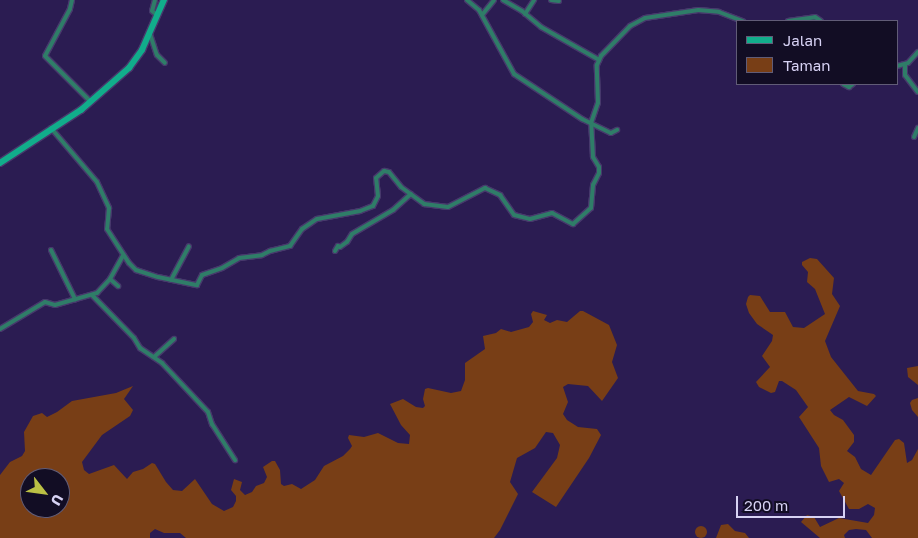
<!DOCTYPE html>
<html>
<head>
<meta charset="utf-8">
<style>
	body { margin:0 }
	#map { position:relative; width:918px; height:538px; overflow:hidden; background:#2b1c52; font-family:"Golos Text",sans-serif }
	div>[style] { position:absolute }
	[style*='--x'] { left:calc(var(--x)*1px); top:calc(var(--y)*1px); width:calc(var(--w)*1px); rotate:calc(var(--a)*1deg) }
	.green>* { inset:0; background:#783e16 }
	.round { border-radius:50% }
	.roads { filter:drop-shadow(1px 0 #47396c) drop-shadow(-1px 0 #47396c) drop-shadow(0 1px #47396c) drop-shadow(0 -1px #47396c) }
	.street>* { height:4px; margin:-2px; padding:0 2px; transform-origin:2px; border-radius:2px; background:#2f7d68 }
	.secondary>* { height:5.5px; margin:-2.75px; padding:0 2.75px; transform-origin:2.75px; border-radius:2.75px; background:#11ad8b }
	span { translate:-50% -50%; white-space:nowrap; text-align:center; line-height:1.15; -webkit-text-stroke:5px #120d24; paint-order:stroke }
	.legend { position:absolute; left:736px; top:20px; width:162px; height:65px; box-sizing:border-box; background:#120d24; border:1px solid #615c77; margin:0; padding:6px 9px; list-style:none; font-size:15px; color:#d7d2f4 }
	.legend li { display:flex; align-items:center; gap:10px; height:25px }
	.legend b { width:25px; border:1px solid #615c77 }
	.north { position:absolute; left:20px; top:468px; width:50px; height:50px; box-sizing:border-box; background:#120d24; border:1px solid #615c77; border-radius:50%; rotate:120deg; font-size:14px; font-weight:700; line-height:20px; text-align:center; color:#d7d2f4 }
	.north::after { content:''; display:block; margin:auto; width:18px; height:22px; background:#bbc045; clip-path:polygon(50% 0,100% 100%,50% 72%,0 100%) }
	.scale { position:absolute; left:736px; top:496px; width:109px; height:22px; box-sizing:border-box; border:2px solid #d7d2f4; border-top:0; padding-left:6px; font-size:15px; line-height:18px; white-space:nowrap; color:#d7d2f4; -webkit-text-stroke:4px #120d24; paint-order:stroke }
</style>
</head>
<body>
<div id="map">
	<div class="green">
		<div style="clip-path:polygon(810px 258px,817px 259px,834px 278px,832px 294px,840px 306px,825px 341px,831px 357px,858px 391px,874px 394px,876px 396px,867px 406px,849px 397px,830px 410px,834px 415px,843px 420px,854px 435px,854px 442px,847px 451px,855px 457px,861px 469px,871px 475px,895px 440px,899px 439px,904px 443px,907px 463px,912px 460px,918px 449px,918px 538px,872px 538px,866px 530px,856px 529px,849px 530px,844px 535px,845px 538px,820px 538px,801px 522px,807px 515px,814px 517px,820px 527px,839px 518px,868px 523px,874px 515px,875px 508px,868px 504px,859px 509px,849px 509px,839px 491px,844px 483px,839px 479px,829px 482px,821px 466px,819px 448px,799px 417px,808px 407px,796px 390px,782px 381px,779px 381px,775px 392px,771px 393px,759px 387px,756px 382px,770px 367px,762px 356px,772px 341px,773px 335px,757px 324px,749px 313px,746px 304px,748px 297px,750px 295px,760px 296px,770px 312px,785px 312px,793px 327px,804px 328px,825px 314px,815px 289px,807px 282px,808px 272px,802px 265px,802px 262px)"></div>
		<div style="clip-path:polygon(evenodd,533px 311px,547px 315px,544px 320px,550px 323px,557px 320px,567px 322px,580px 311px,583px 311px,609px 325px,617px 345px,612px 362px,618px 378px,602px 401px,588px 386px,568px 384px,563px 387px,568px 402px,563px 414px,567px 420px,578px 427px,597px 429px,601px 435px,589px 458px,556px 507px,532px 492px,557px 458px,560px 445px,553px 433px,546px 432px,535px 448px,517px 458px,510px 482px,518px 494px,500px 530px,494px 538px,186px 538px,180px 533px,164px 533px,155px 529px,150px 533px,150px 538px,0 538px,0 475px,10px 462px,22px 456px,25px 451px,24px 432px,33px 416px,42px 413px,47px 417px,57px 412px,72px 401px,116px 393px,133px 386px,124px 399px,133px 410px,130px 416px,102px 435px,82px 462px,84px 470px,89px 474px,114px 465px,127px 479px,133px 472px,143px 469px,152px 463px,155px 464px,166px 482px,173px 490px,182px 491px,195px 479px,212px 504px,224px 511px,233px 507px,236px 501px,236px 496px,231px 490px,234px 479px,242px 482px,240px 490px,245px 495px,252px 492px,256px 486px,264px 483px,267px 477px,263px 467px,272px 461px,275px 461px,280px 470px,281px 484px,284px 486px,292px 484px,301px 489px,315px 480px,324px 466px,343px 456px,350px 449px,352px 446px,348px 438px,349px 435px,364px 437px,378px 433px,398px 443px,409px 444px,410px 435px,401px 425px,390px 404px,403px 399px,416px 407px,423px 408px,425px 406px,423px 399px,425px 389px,428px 388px,451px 393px,461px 391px,465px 380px,465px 363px,485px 349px,483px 336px,496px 333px,501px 329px,511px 332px,529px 327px,533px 322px,531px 314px,533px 311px,30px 478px,60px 478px,60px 508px,30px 508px,30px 478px)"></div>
		<div style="clip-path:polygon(918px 366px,918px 385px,908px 377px,907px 368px)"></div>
		<div style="clip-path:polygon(918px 398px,918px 417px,912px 410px,910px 403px,912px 400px)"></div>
		<div style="clip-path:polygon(728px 524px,735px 531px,745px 533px,749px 538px,716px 538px,721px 525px)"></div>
		<div class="round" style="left:695px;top:526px;width:12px;height:12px"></div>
	</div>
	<div class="roads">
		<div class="street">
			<div style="--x:72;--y:0;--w:9;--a:103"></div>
			<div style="--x:70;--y:9;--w:53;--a:118"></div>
			<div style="--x:45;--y:56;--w:64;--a:45"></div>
			<div style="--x:155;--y:0;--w:11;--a:105"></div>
			<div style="--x:152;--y:11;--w:6;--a:39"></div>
			<div style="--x:467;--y:0;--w:16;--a:40"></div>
			<div style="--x:479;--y:10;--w:73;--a:61.3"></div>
			<div style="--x:514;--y:74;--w:82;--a:33.5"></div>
			<div style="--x:582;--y:119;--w:32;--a:26"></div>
			<div style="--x:611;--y:133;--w:7;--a:-27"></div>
			<div style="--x:503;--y:0;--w:22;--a:30"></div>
			<div style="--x:522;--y:11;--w:25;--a:40"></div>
			<div style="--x:541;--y:27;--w:67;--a:29.6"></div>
			<div style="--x:551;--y:0;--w:8;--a:7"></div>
			<div style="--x:525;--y:14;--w:17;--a:-57"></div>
			<div style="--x:482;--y:15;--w:19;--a:-51"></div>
			<div style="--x:788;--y:21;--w:27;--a:-8"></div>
			<div style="--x:815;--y:17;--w:7;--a:34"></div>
			<div style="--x:150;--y:34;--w:22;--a:72"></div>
			<div style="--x:157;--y:55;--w:11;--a:45"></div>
			<div style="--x:905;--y:64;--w:11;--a:90"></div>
			<div style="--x:905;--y:75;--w:21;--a:53"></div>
			<div style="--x:897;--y:66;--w:11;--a:-15"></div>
			<div style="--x:908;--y:63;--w:15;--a:-48"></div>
			<div style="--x:843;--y:84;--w:7;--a:27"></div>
			<div style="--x:849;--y:87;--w:5;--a:-37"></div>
			<div style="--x:51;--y:128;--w:71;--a:49.6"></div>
			<div style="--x:97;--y:182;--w:29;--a:65"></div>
			<div style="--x:109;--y:208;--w:21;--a:95"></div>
			<div style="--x:107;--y:229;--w:40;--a:57.1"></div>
			<div style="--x:129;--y:263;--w:10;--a:45"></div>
			<div style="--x:136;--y:270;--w:23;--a:18"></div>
			<div style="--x:158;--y:277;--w:40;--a:12"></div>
			<div style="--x:197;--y:285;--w:11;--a:-63"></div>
			<div style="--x:202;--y:275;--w:21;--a:-19"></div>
			<div style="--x:222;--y:268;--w:20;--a:-30"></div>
			<div style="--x:239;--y:258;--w:23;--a:-7"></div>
			<div style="--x:262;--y:255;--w:9;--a:-27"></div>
			<div style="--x:270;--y:251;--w:21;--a:-14"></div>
			<div style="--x:290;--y:246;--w:21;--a:-55"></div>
			<div style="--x:302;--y:229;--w:18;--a:-34"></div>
			<div style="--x:317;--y:219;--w:44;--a:-10.5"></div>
			<div style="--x:360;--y:211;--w:14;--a:-21"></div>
			<div style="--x:373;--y:206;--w:11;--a:-63"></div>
			<div style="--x:378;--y:196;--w:18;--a:-96"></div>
			<div style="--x:376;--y:178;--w:11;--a:-41"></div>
			<div style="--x:384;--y:171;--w:5;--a:11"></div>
			<div style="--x:389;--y:172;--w:19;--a:51"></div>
			<div style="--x:401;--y:187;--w:29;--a:36"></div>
			<div style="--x:424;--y:204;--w:24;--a:7"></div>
			<div style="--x:448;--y:207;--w:42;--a:-27.2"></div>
			<div style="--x:485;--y:188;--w:17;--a:25"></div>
			<div style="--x:500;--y:195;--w:24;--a:55"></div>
			<div style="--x:514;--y:215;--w:16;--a:14"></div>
			<div style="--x:530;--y:219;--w:23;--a:-15"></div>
			<div style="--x:552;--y:213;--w:24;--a:28"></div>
			<div style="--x:573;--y:224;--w:24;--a:-42"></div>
			<div style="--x:591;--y:208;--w:23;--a:-85"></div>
			<div style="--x:593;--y:185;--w:13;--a:-63"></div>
			<div style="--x:599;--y:173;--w:6;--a:-90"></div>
			<div style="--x:599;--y:167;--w:12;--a:-121"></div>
			<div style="--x:593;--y:157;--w:34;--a:-93"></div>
			<div style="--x:591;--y:123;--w:21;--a:-71"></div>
			<div style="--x:598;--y:103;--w:38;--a:-92"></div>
			<div style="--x:597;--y:65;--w:10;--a:-66"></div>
			<div style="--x:601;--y:56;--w:42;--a:-46"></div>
			<div style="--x:630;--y:26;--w:17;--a:-28"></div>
			<div style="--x:645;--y:18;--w:54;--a:-8.6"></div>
			<div style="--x:698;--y:10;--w:21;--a:5"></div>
			<div style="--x:719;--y:12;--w:26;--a:21"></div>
			<div style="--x:914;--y:137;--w:10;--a:-66"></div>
			<div style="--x:51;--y:250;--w:55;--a:63.9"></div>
			<div style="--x:335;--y:251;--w:6;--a:-59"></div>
			<div style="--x:338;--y:246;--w:2;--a:27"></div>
			<div style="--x:340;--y:247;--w:9;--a:-36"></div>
			<div style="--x:347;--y:242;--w:9;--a:-58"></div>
			<div style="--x:352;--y:234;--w:48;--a:-30.3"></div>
			<div style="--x:393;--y:210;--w:24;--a:-42"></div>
			<div style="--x:110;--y:279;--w:11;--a:41"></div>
			<div style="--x:171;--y:280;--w:38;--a:-62"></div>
			<div style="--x:92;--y:295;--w:60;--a:45.7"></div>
			<div style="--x:134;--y:338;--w:12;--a:59"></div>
			<div style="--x:140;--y:348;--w:27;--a:34"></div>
			<div style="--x:162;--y:363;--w:67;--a:46.8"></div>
			<div style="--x:208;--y:412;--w:13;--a:72"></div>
			<div style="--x:212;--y:424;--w:43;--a:57.4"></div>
			<div style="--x:0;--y:329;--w:52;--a:-31"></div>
			<div style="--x:45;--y:302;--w:10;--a:17"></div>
			<div style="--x:55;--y:305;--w:44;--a:-15.9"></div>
			<div style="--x:97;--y:293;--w:19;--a:-47"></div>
			<div style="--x:110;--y:279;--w:26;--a:-61"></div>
			<div style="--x:154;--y:357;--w:27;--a:-42"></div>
		</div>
		<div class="secondary">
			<div style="--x:0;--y:163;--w:97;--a:-33.2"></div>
			<div style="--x:81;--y:110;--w:64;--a:-41.2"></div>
			<div style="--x:129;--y:68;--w:22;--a:-54"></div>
			<div style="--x:142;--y:50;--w:55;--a:-66.3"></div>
		</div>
	</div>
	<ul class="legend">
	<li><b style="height:6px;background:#11ad8b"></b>Jalan</li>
	<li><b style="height:14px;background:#783e16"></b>Taman</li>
	</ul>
	<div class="north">U</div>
	<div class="scale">200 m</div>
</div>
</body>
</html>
